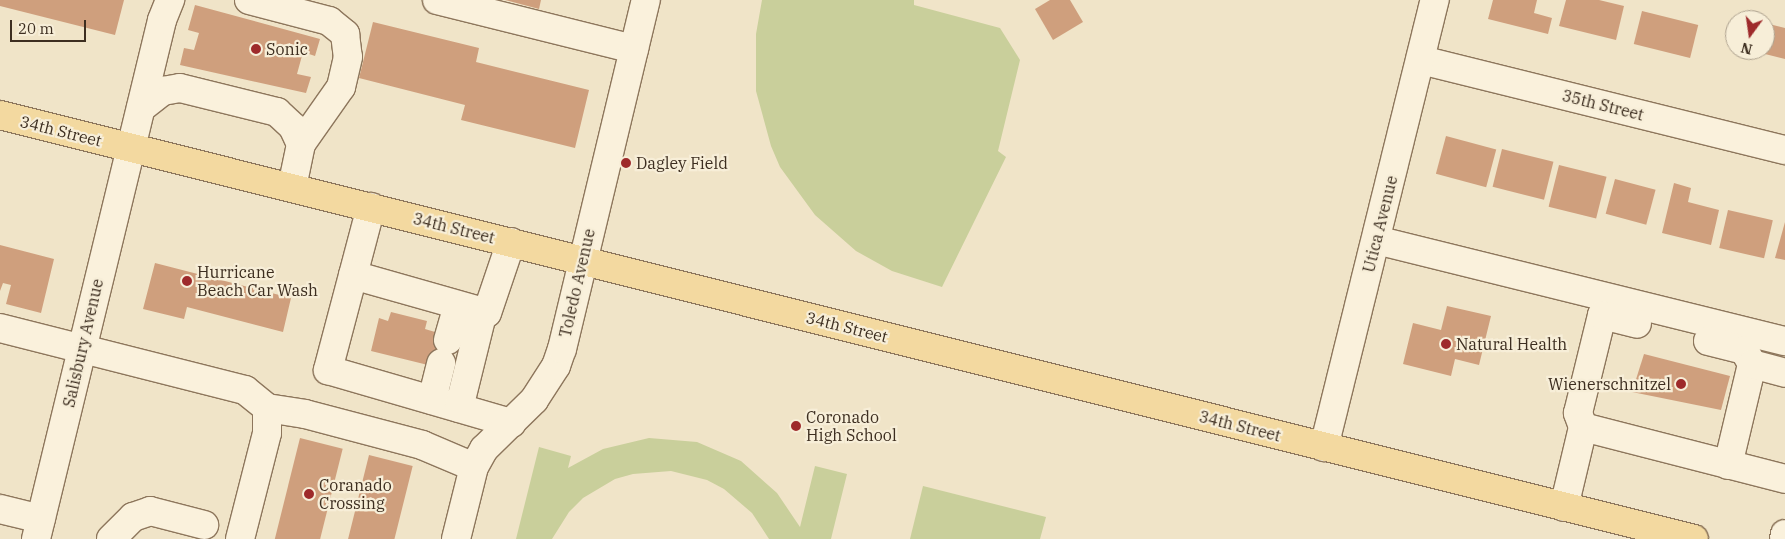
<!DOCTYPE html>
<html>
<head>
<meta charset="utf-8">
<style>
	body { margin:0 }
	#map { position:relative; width:1785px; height:539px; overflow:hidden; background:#f0e4c8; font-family:"IBM Plex Serif",serif }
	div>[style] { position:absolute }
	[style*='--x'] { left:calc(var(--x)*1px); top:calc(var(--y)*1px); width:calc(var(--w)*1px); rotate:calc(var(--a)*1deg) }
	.green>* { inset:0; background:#c9cf9b }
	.building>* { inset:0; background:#cf9f7d; transform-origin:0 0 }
	.roads { filter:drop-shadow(1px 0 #8d765c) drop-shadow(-1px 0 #8d765c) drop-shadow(0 1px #8d765c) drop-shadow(0 -1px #8d765c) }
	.minor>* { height:28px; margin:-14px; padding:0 14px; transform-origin:14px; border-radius:14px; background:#faf1dc }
	.major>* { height:28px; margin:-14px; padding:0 14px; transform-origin:14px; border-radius:14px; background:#f3d9a0 }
	.dots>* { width:14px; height:14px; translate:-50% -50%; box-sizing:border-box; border:2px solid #f7eed8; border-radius:50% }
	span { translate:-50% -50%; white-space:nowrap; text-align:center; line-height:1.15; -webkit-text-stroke:4.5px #f7eed8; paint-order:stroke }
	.poi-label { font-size:16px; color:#3d2e20 }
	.left { translate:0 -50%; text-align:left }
	.right { translate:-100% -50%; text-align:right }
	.street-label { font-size:16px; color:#3d2e20 }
	.north { position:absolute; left:1725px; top:10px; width:50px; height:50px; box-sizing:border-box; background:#f7eed8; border:1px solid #ada18e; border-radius:50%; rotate:194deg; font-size:14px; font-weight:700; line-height:20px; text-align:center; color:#3d2e20 }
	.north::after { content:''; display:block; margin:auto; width:18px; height:22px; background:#9e2a2b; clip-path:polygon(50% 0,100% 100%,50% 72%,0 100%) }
	.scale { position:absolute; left:10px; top:20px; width:76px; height:22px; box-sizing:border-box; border:2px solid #3d2e20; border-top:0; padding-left:6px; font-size:15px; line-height:18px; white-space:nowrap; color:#3d2e20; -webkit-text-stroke:4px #f7eed8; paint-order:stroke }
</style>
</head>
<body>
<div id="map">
	<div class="green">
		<div style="clip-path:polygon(762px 0,914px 0,914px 5px,1000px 28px,1020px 60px,998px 151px,1006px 157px,942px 287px,892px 271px,856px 251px,815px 215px,780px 167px,771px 146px,756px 91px,756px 34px)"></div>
		<div style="clip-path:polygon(649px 438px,697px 442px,741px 461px,777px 493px,800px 527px,815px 466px,847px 474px,831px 539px,769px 539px,752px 513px,724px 489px,707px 480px,671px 471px,633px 474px,615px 479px,583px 498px,569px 512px,552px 539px,516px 539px,539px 447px,571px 456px,568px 468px,603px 449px)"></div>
		<div style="clip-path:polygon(923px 486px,1046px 517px,1040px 539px,910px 539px)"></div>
	</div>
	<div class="building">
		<div style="clip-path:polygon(0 0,124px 0,115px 35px,0 6px)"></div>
		<div style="clip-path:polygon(505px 0,541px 0,539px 9px)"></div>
		<div style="clip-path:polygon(1050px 0,1070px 0,1083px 22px,1053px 40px,1035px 9px)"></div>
		<div style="clip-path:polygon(1493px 0,1537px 0,1534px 13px,1552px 18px,1548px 34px,1488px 19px)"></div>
		<div style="clip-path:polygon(1566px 0,1599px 0,1624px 6px,1616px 40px,1559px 26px)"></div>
		<div style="clip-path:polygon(195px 5px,320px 39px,315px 56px,303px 52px,297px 74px,311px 77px,306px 93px,180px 65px,184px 48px,194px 50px,199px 33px,188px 30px)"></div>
		<div style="left:1642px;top:11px;width:58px;height:34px;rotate:14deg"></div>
		<div style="clip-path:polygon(373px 22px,479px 48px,476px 62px,589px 90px,575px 148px,461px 120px,465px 105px,359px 78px)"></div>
		<div style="clip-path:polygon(1765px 23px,1785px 28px,1785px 59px,1753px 51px,1765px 50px)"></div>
		<div style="left:1446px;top:136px;width:52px;height:39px;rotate:15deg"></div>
		<div style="left:1502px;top:149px;width:53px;height:39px;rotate:14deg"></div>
		<div style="left:1559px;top:165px;width:49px;height:43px;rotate:14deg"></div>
		<div style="left:1615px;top:179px;width:42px;height:36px;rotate:15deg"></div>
		<div style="clip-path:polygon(1674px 183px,1691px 188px,1688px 202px,1719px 210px,1711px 245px,1662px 233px)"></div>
		<div style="left:1728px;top:210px;width:46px;height:39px;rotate:13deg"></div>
		<div style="clip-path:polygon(1785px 222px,1785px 260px,1775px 258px)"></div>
		<div style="clip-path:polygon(0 245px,54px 259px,41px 313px,6px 304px,11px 285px,3px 283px,0 291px)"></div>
		<div style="clip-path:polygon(155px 263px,291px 298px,283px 332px,187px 307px,184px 319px,143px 309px)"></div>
		<div style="clip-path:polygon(1447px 306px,1491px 316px,1479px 365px,1455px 359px,1451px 376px,1403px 364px,1413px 323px,1441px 330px)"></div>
		<div style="clip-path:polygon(391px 312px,427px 321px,425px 329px,435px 332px,434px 336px,454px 341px,428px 365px,371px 351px,379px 318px,388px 321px)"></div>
		<div style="clip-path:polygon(1644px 354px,1730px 376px,1721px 410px,1632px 392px)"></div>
		<div style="left:300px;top:438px;width:44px;height:104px;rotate:14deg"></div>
		<div style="left:369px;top:455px;width:45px;height:87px;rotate:14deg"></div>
	</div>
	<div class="roads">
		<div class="minor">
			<div style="--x:249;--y:0;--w:83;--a:14.7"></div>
			<div style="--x:329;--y:21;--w:21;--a:39"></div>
			<div style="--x:345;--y:34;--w:23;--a:83"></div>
			<div style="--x:348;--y:57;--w:31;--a:103"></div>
			<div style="--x:341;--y:87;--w:70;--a:125.1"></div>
			<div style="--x:301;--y:144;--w:44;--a:101.8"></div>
			<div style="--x:437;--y:0;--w:203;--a:14"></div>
			<div style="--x:1421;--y:60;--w:375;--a:13.9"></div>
			<div style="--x:141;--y:108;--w:28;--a:-38"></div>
			<div style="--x:163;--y:91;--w:17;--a:-10"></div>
			<div style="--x:180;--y:88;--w:100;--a:13.9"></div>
			<div style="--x:277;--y:112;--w:22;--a:43"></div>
			<div style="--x:293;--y:127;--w:19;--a:65"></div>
			<div style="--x:371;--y:207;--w:169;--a:104.8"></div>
			<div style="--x:328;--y:370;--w:191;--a:16.2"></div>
			<div style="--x:1376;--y:240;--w:421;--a:13.9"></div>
			<div style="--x:353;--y:275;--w:139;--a:15.8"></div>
			<div style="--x:487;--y:313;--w:75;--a:-71.3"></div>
			<div style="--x:0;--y:328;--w:253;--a:14.2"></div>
			<div style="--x:245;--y:390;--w:28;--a:39"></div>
			<div style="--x:267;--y:408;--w:38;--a:9"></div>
			<div style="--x:305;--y:414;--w:121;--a:14.8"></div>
			<div style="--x:422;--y:445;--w:56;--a:22.9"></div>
			<div style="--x:448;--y:340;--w:36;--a:-74"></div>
			<div style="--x:1708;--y:341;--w:37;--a:14"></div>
			<div style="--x:1744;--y:350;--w:16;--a:60"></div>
			<div style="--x:432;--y:400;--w:38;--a:-76"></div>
			<div style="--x:459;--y:408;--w:100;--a:-76.1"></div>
			<div style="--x:1583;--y:427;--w:15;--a:-110"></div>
			<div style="--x:1578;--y:413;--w:101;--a:-76.2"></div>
			<div style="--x:1602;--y:315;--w:36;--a:14"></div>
			<div style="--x:1324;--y:447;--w:461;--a:-76.1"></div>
			<div style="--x:1728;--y:465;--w:104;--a:-76.6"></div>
			<div style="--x:1752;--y:364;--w:34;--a:15"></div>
			<div style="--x:1564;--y:507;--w:82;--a:-76.6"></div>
			<div style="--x:1583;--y:427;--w:209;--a:14.4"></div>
			<div style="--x:0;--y:509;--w:42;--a:13.7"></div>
			<div style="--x:36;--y:539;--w:534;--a:-76.35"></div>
			<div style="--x:162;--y:20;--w:22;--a:-68"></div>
			<div style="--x:111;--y:539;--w:31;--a:-45"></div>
			<div style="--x:133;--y:517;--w:18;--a:-19"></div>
			<div style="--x:150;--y:511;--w:56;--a:14.5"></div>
			<div style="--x:240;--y:539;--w:109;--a:-75.7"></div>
			<div style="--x:267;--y:433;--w:25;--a:-90"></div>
			<div style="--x:456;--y:539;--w:74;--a:-76"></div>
			<div style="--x:474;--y:467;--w:21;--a:-61"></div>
			<div style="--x:484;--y:449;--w:70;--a:-44.4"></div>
			<div style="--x:534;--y:400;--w:40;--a:-57.1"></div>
			<div style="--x:556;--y:366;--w:18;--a:-71"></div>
			<div style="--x:562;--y:349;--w:359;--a:-76.5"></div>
			<div style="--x:1784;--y:539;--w:5;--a:-79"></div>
		</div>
		<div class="major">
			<div style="--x:0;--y:115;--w:1746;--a:14.05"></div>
		</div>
	</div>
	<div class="dots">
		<div style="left:256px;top:49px;background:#9e2a2b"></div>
		<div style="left:626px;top:163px;background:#9e2a2b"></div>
		<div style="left:187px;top:281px;background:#9e2a2b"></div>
		<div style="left:1446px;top:344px;background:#9e2a2b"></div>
		<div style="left:1681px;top:384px;background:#9e2a2b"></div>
		<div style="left:796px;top:426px;background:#9e2a2b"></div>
		<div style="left:309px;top:494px;background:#9e2a2b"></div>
	</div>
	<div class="poi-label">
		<span class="left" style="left:266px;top:49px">Sonic</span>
		<span class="left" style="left:636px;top:163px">Dagley Field</span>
		<span class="left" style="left:197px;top:281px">Hurricane<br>Beach Car Wash</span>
		<span class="left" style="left:1456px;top:344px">Natural Health</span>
		<span class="right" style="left:1671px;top:384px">Wienerschnitzel</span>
		<span class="left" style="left:806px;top:426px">Coronado<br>High School</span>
		<span class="left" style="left:319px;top:494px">Coranado<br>Crossing</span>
	</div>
	<div class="street-label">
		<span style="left:1603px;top:105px;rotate:14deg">35th Street</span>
		<span style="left:61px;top:131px;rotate:14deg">34th Street</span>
		<span style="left:1380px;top:224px;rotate:-76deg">Utica Avenue</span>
		<span style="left:454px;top:228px;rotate:14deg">34th Street</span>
		<span style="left:577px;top:283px;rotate:-77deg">Toledo Avenue</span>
		<span style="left:847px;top:327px;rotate:14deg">34th Street</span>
		<span style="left:83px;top:343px;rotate:-77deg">Salisbury Avenue</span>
		<span style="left:1240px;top:426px;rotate:14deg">34th Street</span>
	</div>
	<div class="north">N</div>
	<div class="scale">20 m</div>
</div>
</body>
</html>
